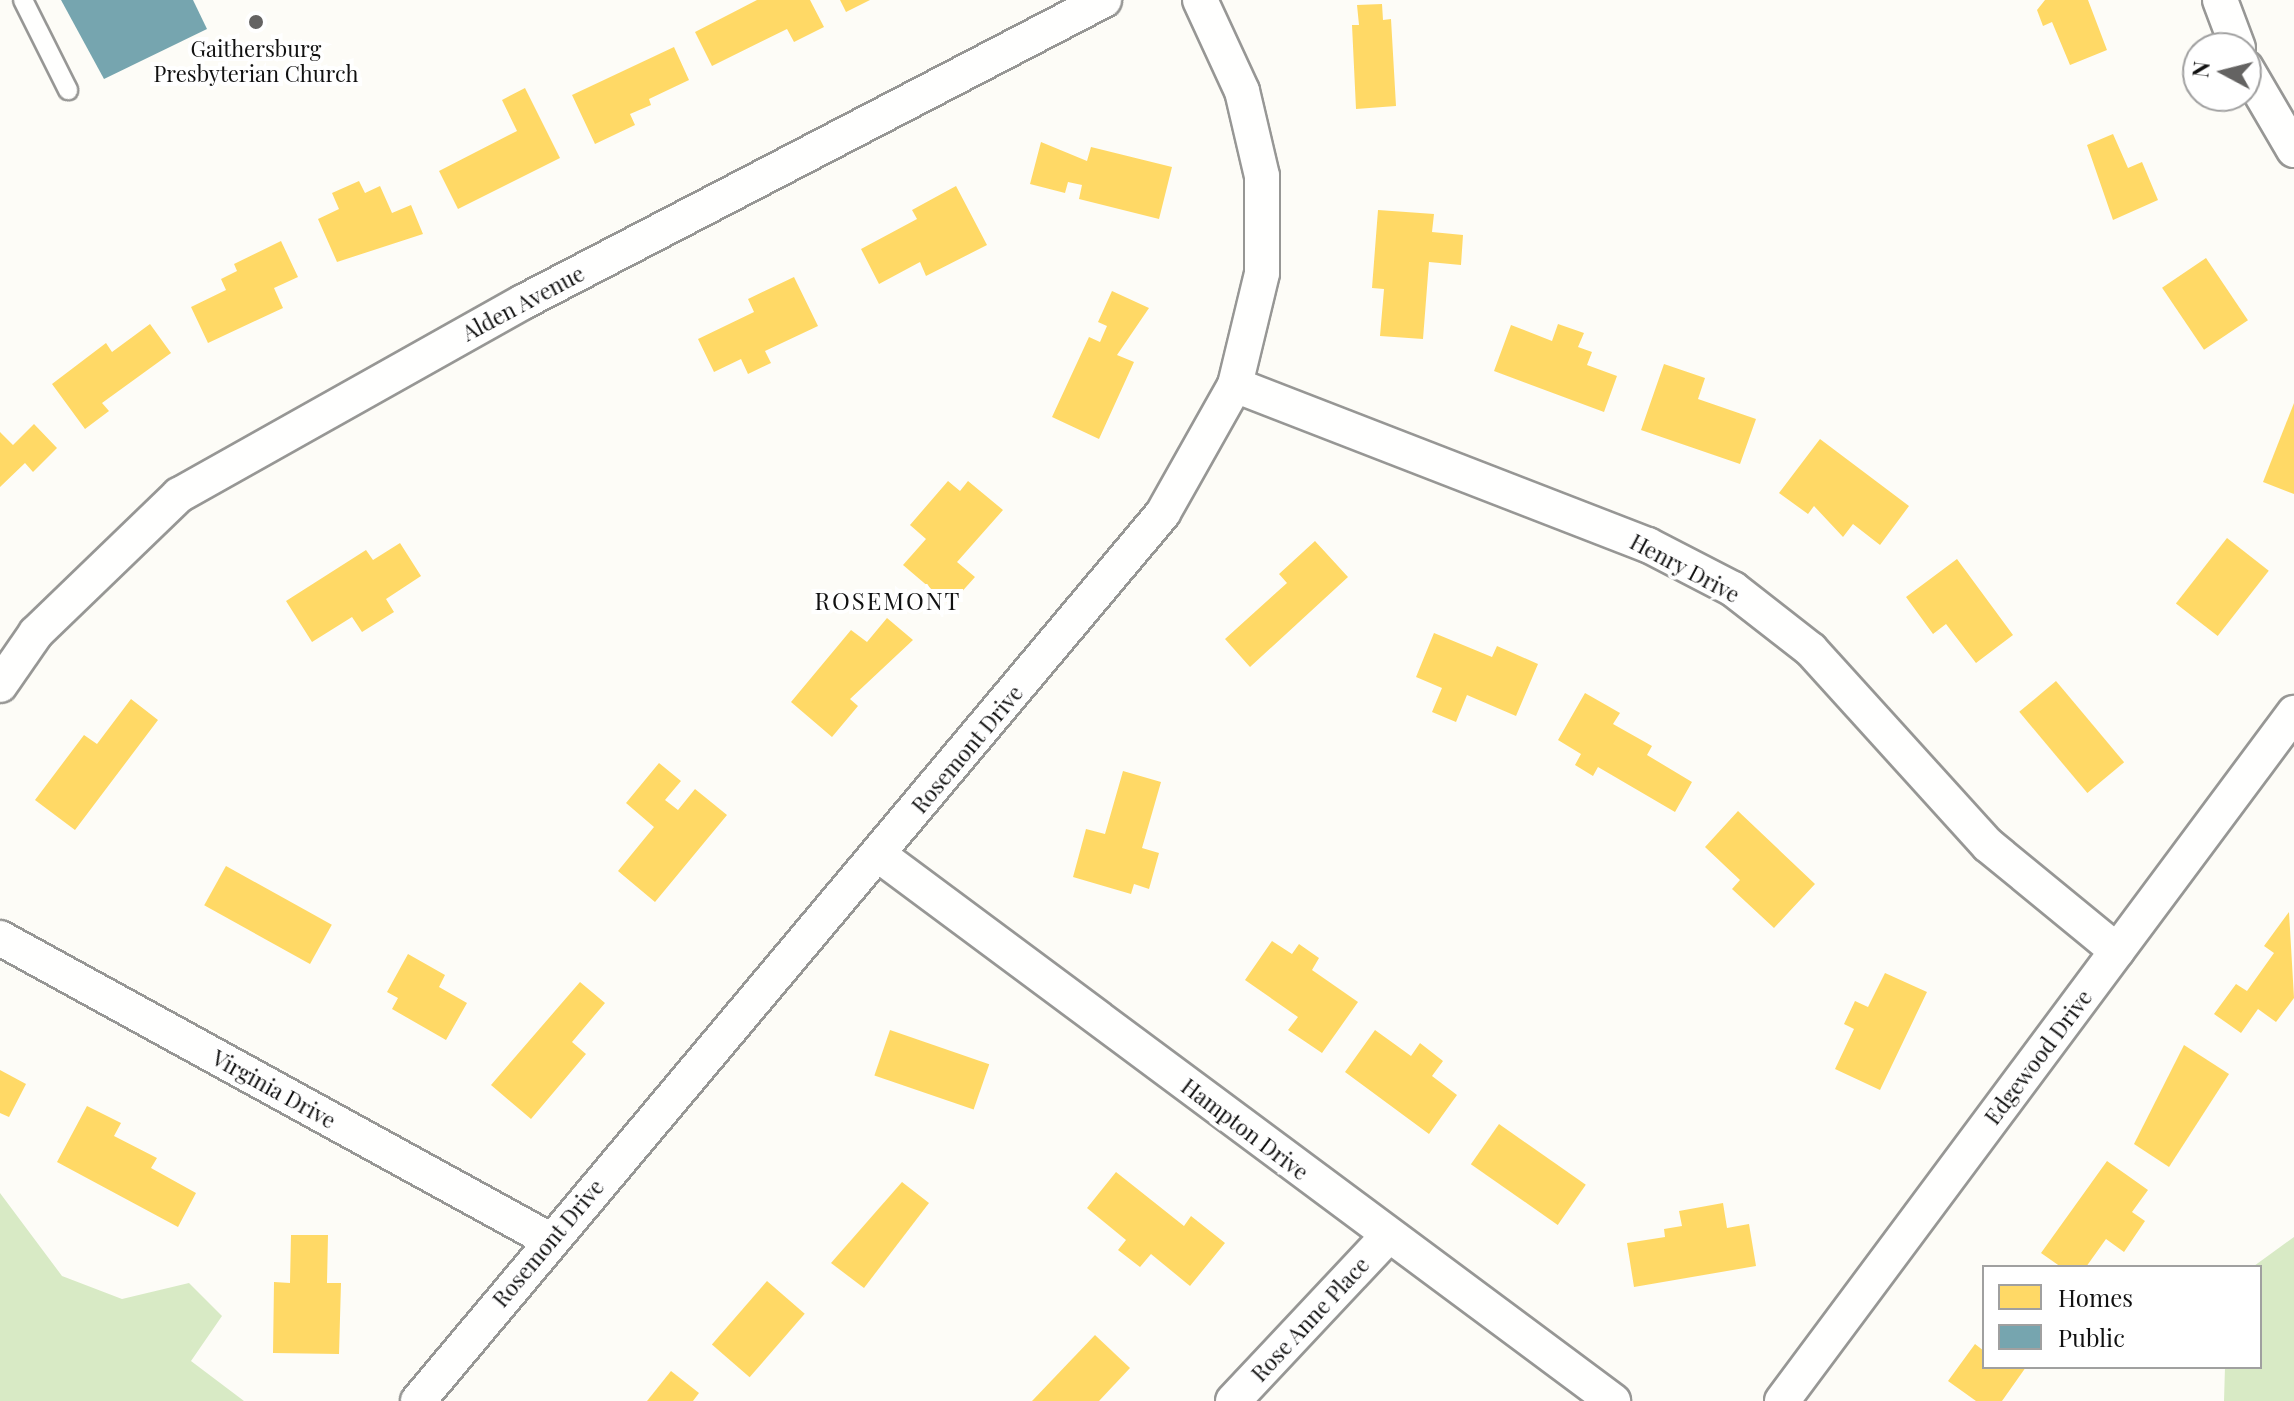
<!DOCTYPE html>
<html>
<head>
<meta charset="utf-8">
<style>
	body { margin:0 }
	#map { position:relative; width:2294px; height:1401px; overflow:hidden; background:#fdfcf7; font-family:"Playfair Display",serif }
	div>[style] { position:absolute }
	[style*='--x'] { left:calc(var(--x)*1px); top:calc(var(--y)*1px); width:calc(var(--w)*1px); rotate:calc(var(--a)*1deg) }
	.forest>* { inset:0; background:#d8eac5 }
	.homes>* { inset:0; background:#ffd966; transform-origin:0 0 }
	.public>* { inset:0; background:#76a5af }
	.roads { filter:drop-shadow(2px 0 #979795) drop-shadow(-2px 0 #979795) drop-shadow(0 2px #979795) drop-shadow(0 -2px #979795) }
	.service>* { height:18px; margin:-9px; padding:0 9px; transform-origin:9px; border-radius:9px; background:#fffffe }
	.minor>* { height:34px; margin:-17px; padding:0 17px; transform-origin:17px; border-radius:17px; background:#fffffe }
	.dots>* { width:22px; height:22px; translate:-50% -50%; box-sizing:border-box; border:4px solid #fff; border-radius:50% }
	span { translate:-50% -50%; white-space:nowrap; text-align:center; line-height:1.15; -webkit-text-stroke:8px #fff; paint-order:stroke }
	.poi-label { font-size:22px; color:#111 }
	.street-label { font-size:22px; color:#111 }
	.neighbourhood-label { font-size:24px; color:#111; letter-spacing:2px }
	.legend { position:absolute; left:1982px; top:1265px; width:280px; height:104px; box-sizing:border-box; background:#fff; border:2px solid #a0a0a0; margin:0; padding:10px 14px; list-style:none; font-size:24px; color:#111 }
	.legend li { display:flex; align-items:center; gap:16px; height:40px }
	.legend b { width:40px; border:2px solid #a0a0a0 }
	.north { position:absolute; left:2182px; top:32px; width:80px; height:80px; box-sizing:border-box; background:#fff; border:2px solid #a0a0a0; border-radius:50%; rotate:277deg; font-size:22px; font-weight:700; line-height:32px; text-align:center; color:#111 }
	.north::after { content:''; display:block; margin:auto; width:28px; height:36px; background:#646362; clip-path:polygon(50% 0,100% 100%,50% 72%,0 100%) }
</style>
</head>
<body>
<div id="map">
	<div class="forest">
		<div style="clip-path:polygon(0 1193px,62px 1276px,122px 1299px,189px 1283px,222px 1316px,191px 1361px,244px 1401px,0 1401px)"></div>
		<div style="clip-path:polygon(2294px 1237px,2294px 1401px,2224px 1401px,2225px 1367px,2260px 1367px,2254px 1266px)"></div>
	</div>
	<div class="homes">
		<div style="clip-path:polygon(757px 0,810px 0,824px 27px,794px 42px,787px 29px,712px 66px,695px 32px)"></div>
		<div style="clip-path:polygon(840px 0,870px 0,846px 12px)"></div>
		<div style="clip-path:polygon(2045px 0,2088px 0,2107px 50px,2070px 65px,2052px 22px,2043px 26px,2037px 10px)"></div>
		<div style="clip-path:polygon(1382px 4px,1383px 20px,1391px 19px,1396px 106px,1356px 109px,1352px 25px,1359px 25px,1357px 5px)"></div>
		<div style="clip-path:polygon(674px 47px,689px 80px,649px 99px,651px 105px,630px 114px,635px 125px,595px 144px,572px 95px)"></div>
		<div style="clip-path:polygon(525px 88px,560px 158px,458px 209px,439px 171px,517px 131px,502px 100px)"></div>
		<div style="clip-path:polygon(2113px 134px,2128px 168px,2142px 162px,2158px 200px,2113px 220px,2087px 145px)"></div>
		<div style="clip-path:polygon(1041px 142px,1087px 161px,1091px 147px,1172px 167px,1159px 219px,1079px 199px,1082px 185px,1068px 182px,1065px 193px,1030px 184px)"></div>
		<div style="clip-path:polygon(359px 181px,365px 193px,380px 186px,392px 213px,411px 205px,423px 234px,337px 262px,318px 219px,339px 209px,332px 193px)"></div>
		<div style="clip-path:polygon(956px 186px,987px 245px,926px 276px,920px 262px,879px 284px,861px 249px,917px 219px,912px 210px)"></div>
		<div style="clip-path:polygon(1378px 210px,1434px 214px,1432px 232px,1463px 235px,1461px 265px,1429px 262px,1423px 339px,1380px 336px,1384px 289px,1372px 288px)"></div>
		<div style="clip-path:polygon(281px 241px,298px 277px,274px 288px,283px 308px,208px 343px,191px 307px,226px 290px,221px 279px,237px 271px,234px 264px)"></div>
		<div style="left:2206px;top:258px;width:75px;height:53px;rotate:56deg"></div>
		<div style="clip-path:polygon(794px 277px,818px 326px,765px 351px,771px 363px,748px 374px,741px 359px,714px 372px,698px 339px,754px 312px,748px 299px)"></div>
		<div style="clip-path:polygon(1112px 291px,1149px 308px,1117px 355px,1134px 362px,1099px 439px,1052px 417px,1089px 337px,1100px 342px,1107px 326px,1098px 322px)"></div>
		<div style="clip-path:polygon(150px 324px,171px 353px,102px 403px,109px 411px,85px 429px,52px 384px,106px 343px,112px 352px)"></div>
		<div style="clip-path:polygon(1558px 324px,1584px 333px,1578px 347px,1592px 352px,1587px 365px,1617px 376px,1604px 412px,1494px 371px,1511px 325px,1552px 341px)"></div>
		<div style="clip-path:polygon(1664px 364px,1705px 378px,1698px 399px,1756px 419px,1740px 464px,1641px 430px)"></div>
		<div style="clip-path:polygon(2294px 403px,2294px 494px,2263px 482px)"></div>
		<div style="clip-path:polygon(34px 424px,57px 448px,33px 472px,25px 463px,0 487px,0 432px,13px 445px)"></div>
		<div style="clip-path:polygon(1820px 439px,1909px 506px,1880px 545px,1853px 524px,1843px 537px,1814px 506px,1808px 514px,1779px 493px)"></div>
		<div style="clip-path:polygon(948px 481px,960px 491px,968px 481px,1003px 510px,957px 562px,975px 577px,950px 605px,903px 565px,926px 539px,910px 525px)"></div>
		<div style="left:2227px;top:538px;width:53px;height:83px;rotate:38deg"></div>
		<div style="clip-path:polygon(1315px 541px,1348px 577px,1250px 667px,1225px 639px,1287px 583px,1279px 574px)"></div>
		<div style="clip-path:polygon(400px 543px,421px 576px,386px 599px,394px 612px,362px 632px,352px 617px,312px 642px,286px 601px,366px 550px,373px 560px)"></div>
		<div style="clip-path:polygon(1957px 559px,2013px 635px,1976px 663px,1946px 624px,1933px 634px,1906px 597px)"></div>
		<div style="clip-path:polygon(887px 618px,913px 640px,850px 699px,858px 706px,832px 737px,791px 702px,851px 630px,867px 642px)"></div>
		<div style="clip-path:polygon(1434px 633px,1492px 657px,1497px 646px,1538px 664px,1516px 716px,1467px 695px,1456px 722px,1432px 712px,1442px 688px,1416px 677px)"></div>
		<div style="left:2056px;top:681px;width:106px;height:48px;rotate:50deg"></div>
		<div style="clip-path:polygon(1585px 693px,1620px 713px,1613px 724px,1652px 746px,1647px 755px,1692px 782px,1675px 812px,1598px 767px,1593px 776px,1575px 765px,1581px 754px,1558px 740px)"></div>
		<div style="clip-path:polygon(131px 699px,158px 720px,75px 830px,35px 800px,84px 735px,97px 744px)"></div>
		<div style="clip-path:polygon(659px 763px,681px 781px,665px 800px,678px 810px,695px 789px,727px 815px,655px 902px,618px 871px,654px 827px,626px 803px)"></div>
		<div style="clip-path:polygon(1123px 771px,1161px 782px,1142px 848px,1159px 853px,1149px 889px,1134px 884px,1131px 894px,1073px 877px,1086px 829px,1105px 834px)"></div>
		<div style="clip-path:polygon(1738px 811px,1815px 884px,1774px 928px,1732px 889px,1740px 880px,1705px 847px)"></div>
		<div style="left:226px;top:866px;width:121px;height:45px;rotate:29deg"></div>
		<div style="clip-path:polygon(2289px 912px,2294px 998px,2276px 1022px,2258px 1009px,2241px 1033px,2214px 1014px,2236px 984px,2247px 991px,2274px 953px,2264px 946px)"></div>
		<div style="clip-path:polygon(1272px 941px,1292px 954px,1299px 944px,1319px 958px,1312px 970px,1358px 1002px,1322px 1053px,1288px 1030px,1298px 1017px,1245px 980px)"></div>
		<div style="clip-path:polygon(408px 954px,445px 975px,439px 987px,467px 1003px,446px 1040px,392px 1009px,398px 998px,387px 992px)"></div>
		<div style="clip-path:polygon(1885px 973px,1927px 992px,1880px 1090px,1835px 1069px,1854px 1029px,1844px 1024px,1855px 1001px,1868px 1007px)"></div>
		<div style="clip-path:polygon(580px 982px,605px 1003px,572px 1042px,586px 1054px,531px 1119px,491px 1085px)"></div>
		<div style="left:890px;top:1030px;width:105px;height:48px;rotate:19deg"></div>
		<div style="clip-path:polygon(1375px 1030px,1411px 1056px,1420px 1043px,1443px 1061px,1432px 1076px,1457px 1095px,1429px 1134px,1345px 1072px)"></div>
		<div style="clip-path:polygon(2184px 1045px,2229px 1074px,2169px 1167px,2134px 1144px)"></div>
		<div style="clip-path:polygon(0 1070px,26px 1084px,9px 1117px,0 1113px)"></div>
		<div style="clip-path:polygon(87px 1106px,121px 1123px,114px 1136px,157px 1158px,151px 1168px,196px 1193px,178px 1227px,57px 1162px)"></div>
		<div style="left:1499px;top:1124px;width:106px;height:49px;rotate:35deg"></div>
		<div style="clip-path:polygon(2107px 1161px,2148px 1190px,2132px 1212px,2145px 1221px,2124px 1252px,2106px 1239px,2086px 1267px,2061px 1267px,2041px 1253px)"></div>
		<div style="clip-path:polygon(1116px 1172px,1184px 1226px,1191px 1216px,1225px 1243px,1190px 1286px,1151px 1254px,1140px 1267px,1118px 1250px,1126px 1240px,1087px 1208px)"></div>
		<div style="clip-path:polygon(902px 1182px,929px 1203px,864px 1288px,831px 1263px)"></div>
		<div style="clip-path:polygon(1723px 1203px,1727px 1228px,1749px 1224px,1756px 1266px,1634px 1287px,1627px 1243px,1665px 1237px,1664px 1229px,1682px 1226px,1679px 1211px)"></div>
		<div style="clip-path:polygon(291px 1235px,328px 1235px,327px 1283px,341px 1283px,339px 1354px,273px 1353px,274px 1282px,290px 1283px)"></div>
		<div style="left:767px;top:1281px;width:50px;height:84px;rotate:41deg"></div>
		<div style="clip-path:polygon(1095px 1335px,1130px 1368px,1099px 1401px,1032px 1401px)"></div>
		<div style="clip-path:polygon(1975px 1344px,1984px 1351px,1984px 1367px,2026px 1367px,2002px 1401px,1976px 1401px,1948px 1381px)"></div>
		<div style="clip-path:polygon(671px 1371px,699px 1393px,693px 1401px,647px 1401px)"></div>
	</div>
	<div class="public">
		<div style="clip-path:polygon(61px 0,193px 0,207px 29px,104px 79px)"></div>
	</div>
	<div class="roads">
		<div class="service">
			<div style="--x:23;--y:0;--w:101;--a:63.4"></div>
		</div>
		<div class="minor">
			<div style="--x:2220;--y:0;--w:51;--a:69.4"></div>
			<div style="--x:2246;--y:68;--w:95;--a:59.7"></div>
			<div style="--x:1235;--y:385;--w:443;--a:21.2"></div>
			<div style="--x:1648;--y:545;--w:96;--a:27.4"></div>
			<div style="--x:1733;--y:589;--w:99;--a:38"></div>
			<div style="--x:1811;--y:650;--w:263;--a:47.8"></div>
			<div style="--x:1988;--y:845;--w:167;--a:39.4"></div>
			<div style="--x:0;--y:685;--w:63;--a:-55.3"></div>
			<div style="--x:36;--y:633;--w:199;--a:-44"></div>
			<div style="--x:179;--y:495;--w:394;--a:-29.3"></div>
			<div style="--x:523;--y:302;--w:655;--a:-27.47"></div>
			<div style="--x:879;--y:855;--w:915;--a:36.64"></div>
			<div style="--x:0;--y:938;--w:625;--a:28.78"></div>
			<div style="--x:418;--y:1401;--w:1159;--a:-50"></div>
			<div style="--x:1163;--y:513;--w:147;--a:-60.6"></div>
			<div style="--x:1235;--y:385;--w:115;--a:-76.4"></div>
			<div style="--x:1262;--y:273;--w:97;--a:-90"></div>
			<div style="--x:1262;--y:176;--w:87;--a:-103.2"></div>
			<div style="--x:1242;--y:91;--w:100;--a:-114.8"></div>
			<div style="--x:1233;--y:1401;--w:226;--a:-46.8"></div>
			<div style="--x:1782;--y:1401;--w:858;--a:-53.34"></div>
		</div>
	</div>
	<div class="dots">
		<div style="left:256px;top:22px;background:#646362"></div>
	</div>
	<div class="poi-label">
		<span style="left:256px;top:61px">Gaithersburg<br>Presbyterian Church</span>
	</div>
	<div class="street-label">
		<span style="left:523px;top:303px;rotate:-28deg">Alden Avenue</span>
		<span style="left:1685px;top:568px;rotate:28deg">Henry Drive</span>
		<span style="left:967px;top:749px;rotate:-50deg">Rosemont Drive</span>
		<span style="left:2038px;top:1057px;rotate:-53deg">Edgewood Drive</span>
		<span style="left:274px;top:1089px;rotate:29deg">Virginia Drive</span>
		<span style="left:1245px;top:1129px;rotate:37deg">Hampton Drive</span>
		<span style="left:548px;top:1243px;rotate:-50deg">Rosemont Drive</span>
		<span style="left:1310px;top:1319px;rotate:-47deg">Rose Anne Place</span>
	</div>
	<div class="neighbourhood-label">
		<span style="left:888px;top:601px">ROSEMONT</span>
	</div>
	<ul class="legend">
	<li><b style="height:22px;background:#ffd966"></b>Homes</li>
	<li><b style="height:22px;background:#76a5af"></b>Public</li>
	</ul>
	<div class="north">N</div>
</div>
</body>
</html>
